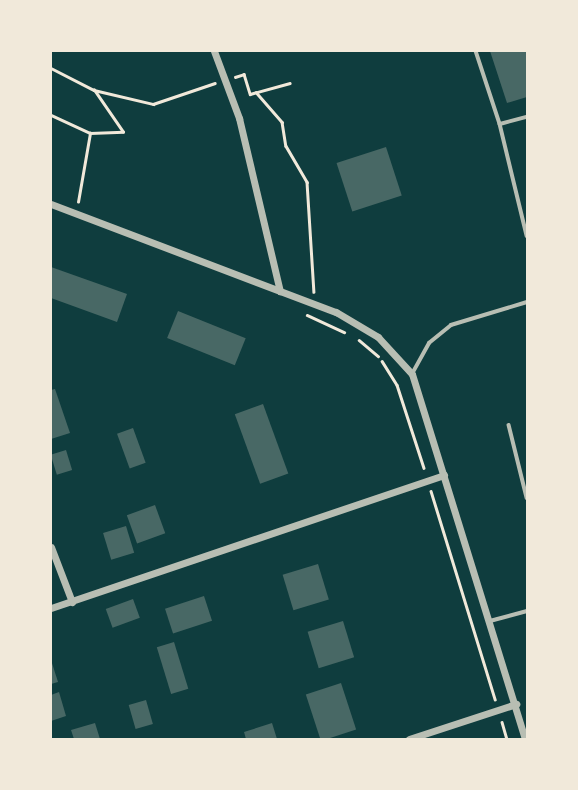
<!DOCTYPE html>
<html>
<head>
<meta charset="utf-8">
<style>
	body { margin:0 }
	#map { position:relative; width:578px; height:790px; overflow:hidden; background:#0f3d3e; font-family:Ubuntu,sans-serif }
	div>[style] { position:absolute }
	[style*='--x'] { left:calc(var(--x)*1px); top:calc(var(--y)*1px); width:calc(var(--w)*1px); rotate:calc(var(--a)*1deg) }
	.building>* { inset:0; background:#486865; transform-origin:0 0 }
	.path>* { height:2.5px; margin:-1.25px; padding:0 1.25px; transform-origin:1.25px; border-radius:1.25px; background:#f1e9da }
	.service>* { height:3.5px; margin:-1.75px; padding:0 1.75px; transform-origin:1.75px; border-radius:1.75px; background:#b8beb3 }
	.minor>* { height:7px; margin:-3.5px; padding:0 3.5px; transform-origin:3.5px; border-radius:3.5px; background:#b8beb3 }
	span { translate:-50% -50%; white-space:nowrap; text-align:center; line-height:1.15; -webkit-text-stroke:5px #f1e9da; paint-order:stroke }
	.frame { position:absolute; inset:0; border:52px solid #f1e9da; pointer-events:none }
</style>
</head>
<body>
<div id="map">
	<div class="building">
		<div style="clip-path:polygon(490px 51px,527px 51px,527px 97px,507px 103px)"></div>
		<div style="left:386px;top:147px;width:51px;height:52px;rotate:72deg"></div>
		<div style="clip-path:polygon(51px 267px,127px 294px,117px 322px,51px 298px)"></div>
		<div style="left:178px;top:311px;width:73px;height:29px;rotate:22deg"></div>
		<div style="clip-path:polygon(55px 389px,70px 433px,51px 439px,51px 390px)"></div>
		<div style="left:263px;top:404px;width:74px;height:30px;rotate:70deg"></div>
		<div style="left:133px;top:428px;width:37px;height:17px;rotate:70deg"></div>
		<div style="left:66px;top:450px;width:21px;height:16px;rotate:73deg"></div>
		<div style="left:155px;top:505px;width:30px;height:30px;rotate:70deg"></div>
		<div style="left:126px;top:526px;width:28px;height:24px;rotate:73deg"></div>
		<div style="left:318px;top:564px;width:37px;height:37px;rotate:73deg"></div>
		<div style="left:204px;top:596px;width:26px;height:41px;rotate:72deg"></div>
		<div style="left:133px;top:599px;width:20px;height:29px;rotate:70deg"></div>
		<div style="left:343px;top:621px;width:38px;height:37px;rotate:73deg"></div>
		<div style="left:174px;top:642px;width:49px;height:18px;rotate:73deg"></div>
		<div style="clip-path:polygon(51px 660px,58px 682px,51px 684px)"></div>
		<div style="left:341px;top:683px;width:49px;height:37px;rotate:72deg"></div>
		<div style="clip-path:polygon(59px 692px,66px 716px,51px 721px,51px 695px)"></div>
		<div style="left:146px;top:700px;width:25px;height:18px;rotate:74deg"></div>
		<div style="clip-path:polygon(95px 723px,100px 739px,74px 739px,71px 730px)"></div>
		<div style="clip-path:polygon(272px 723px,277px 739px,246px 739px,244px 732px)"></div>
	</div>
	<div class="path">
		<div style="--x:51;--y:68;--w:48;--a:27.1"></div>
		<div style="--x:94;--y:90;--w:61;--a:13.3"></div>
		<div style="--x:153;--y:104;--w:65;--a:-18.7"></div>
		<div style="--x:235;--y:77;--w:9;--a:-18"></div>
		<div style="--x:244;--y:74;--w:21;--a:73"></div>
		<div style="--x:250;--y:94;--w:41;--a:-15.4"></div>
		<div style="--x:256;--y:92;--w:40;--a:49"></div>
		<div style="--x:282;--y:122;--w:24;--a:81"></div>
		<div style="--x:286;--y:146;--w:42;--a:59.7"></div>
		<div style="--x:307;--y:182;--w:110;--a:86.4"></div>
		<div style="--x:51;--y:115;--w:43;--a:24.8"></div>
		<div style="--x:90;--y:133;--w:33;--a:-2"></div>
		<div style="--x:123;--y:132;--w:51;--a:-124.6"></div>
		<div style="--x:78;--y:202;--w:70;--a:-80.1"></div>
		<div style="--x:307;--y:315;--w:41;--a:24.7"></div>
		<div style="--x:359;--y:340;--w:25;--a:40"></div>
		<div style="--x:382;--y:361;--w:28;--a:58"></div>
		<div style="--x:397;--y:385;--w:87;--a:72"></div>
		<div style="--x:431;--y:491;--w:218;--a:72.9"></div>
		<div style="--x:502;--y:722;--w:18;--a:74"></div>
	</div>
	<div class="service">
		<div style="--x:476;--y:51;--w:77;--a:71.8"></div>
		<div style="--x:500;--y:124;--w:115;--a:76.4"></div>
		<div style="--x:500;--y:124;--w:28;--a:-15"></div>
		<div style="--x:412;--y:374;--w:35;--a:-61"></div>
		<div style="--x:429;--y:343;--w:28;--a:-39"></div>
		<div style="--x:451;--y:325;--w:79;--a:-16.8"></div>
		<div style="--x:509;--y:425;--w:75;--a:76.1"></div>
		<div style="--x:490;--y:621;--w:38;--a:-15"></div>
	</div>
	<div class="minor">
		<div style="--x:214;--y:51;--w:72;--a:69.5"></div>
		<div style="--x:239;--y:118;--w:178;--a:76.7"></div>
		<div style="--x:51;--y:204;--w:305;--a:20.8"></div>
		<div style="--x:336;--y:312;--w:49;--a:30.8"></div>
		<div style="--x:378;--y:337;--w:50;--a:47.4"></div>
		<div style="--x:412;--y:374;--w:382;--a:72.8"></div>
		<div style="--x:51;--y:547;--w:59;--a:69.1"></div>
		<div style="--x:51;--y:608;--w:415;--a:-18.7"></div>
		<div style="--x:409;--y:739;--w:113;--a:-18.1"></div>
	</div>
	<div class="frame"></div>
</div>
</body>
</html>
